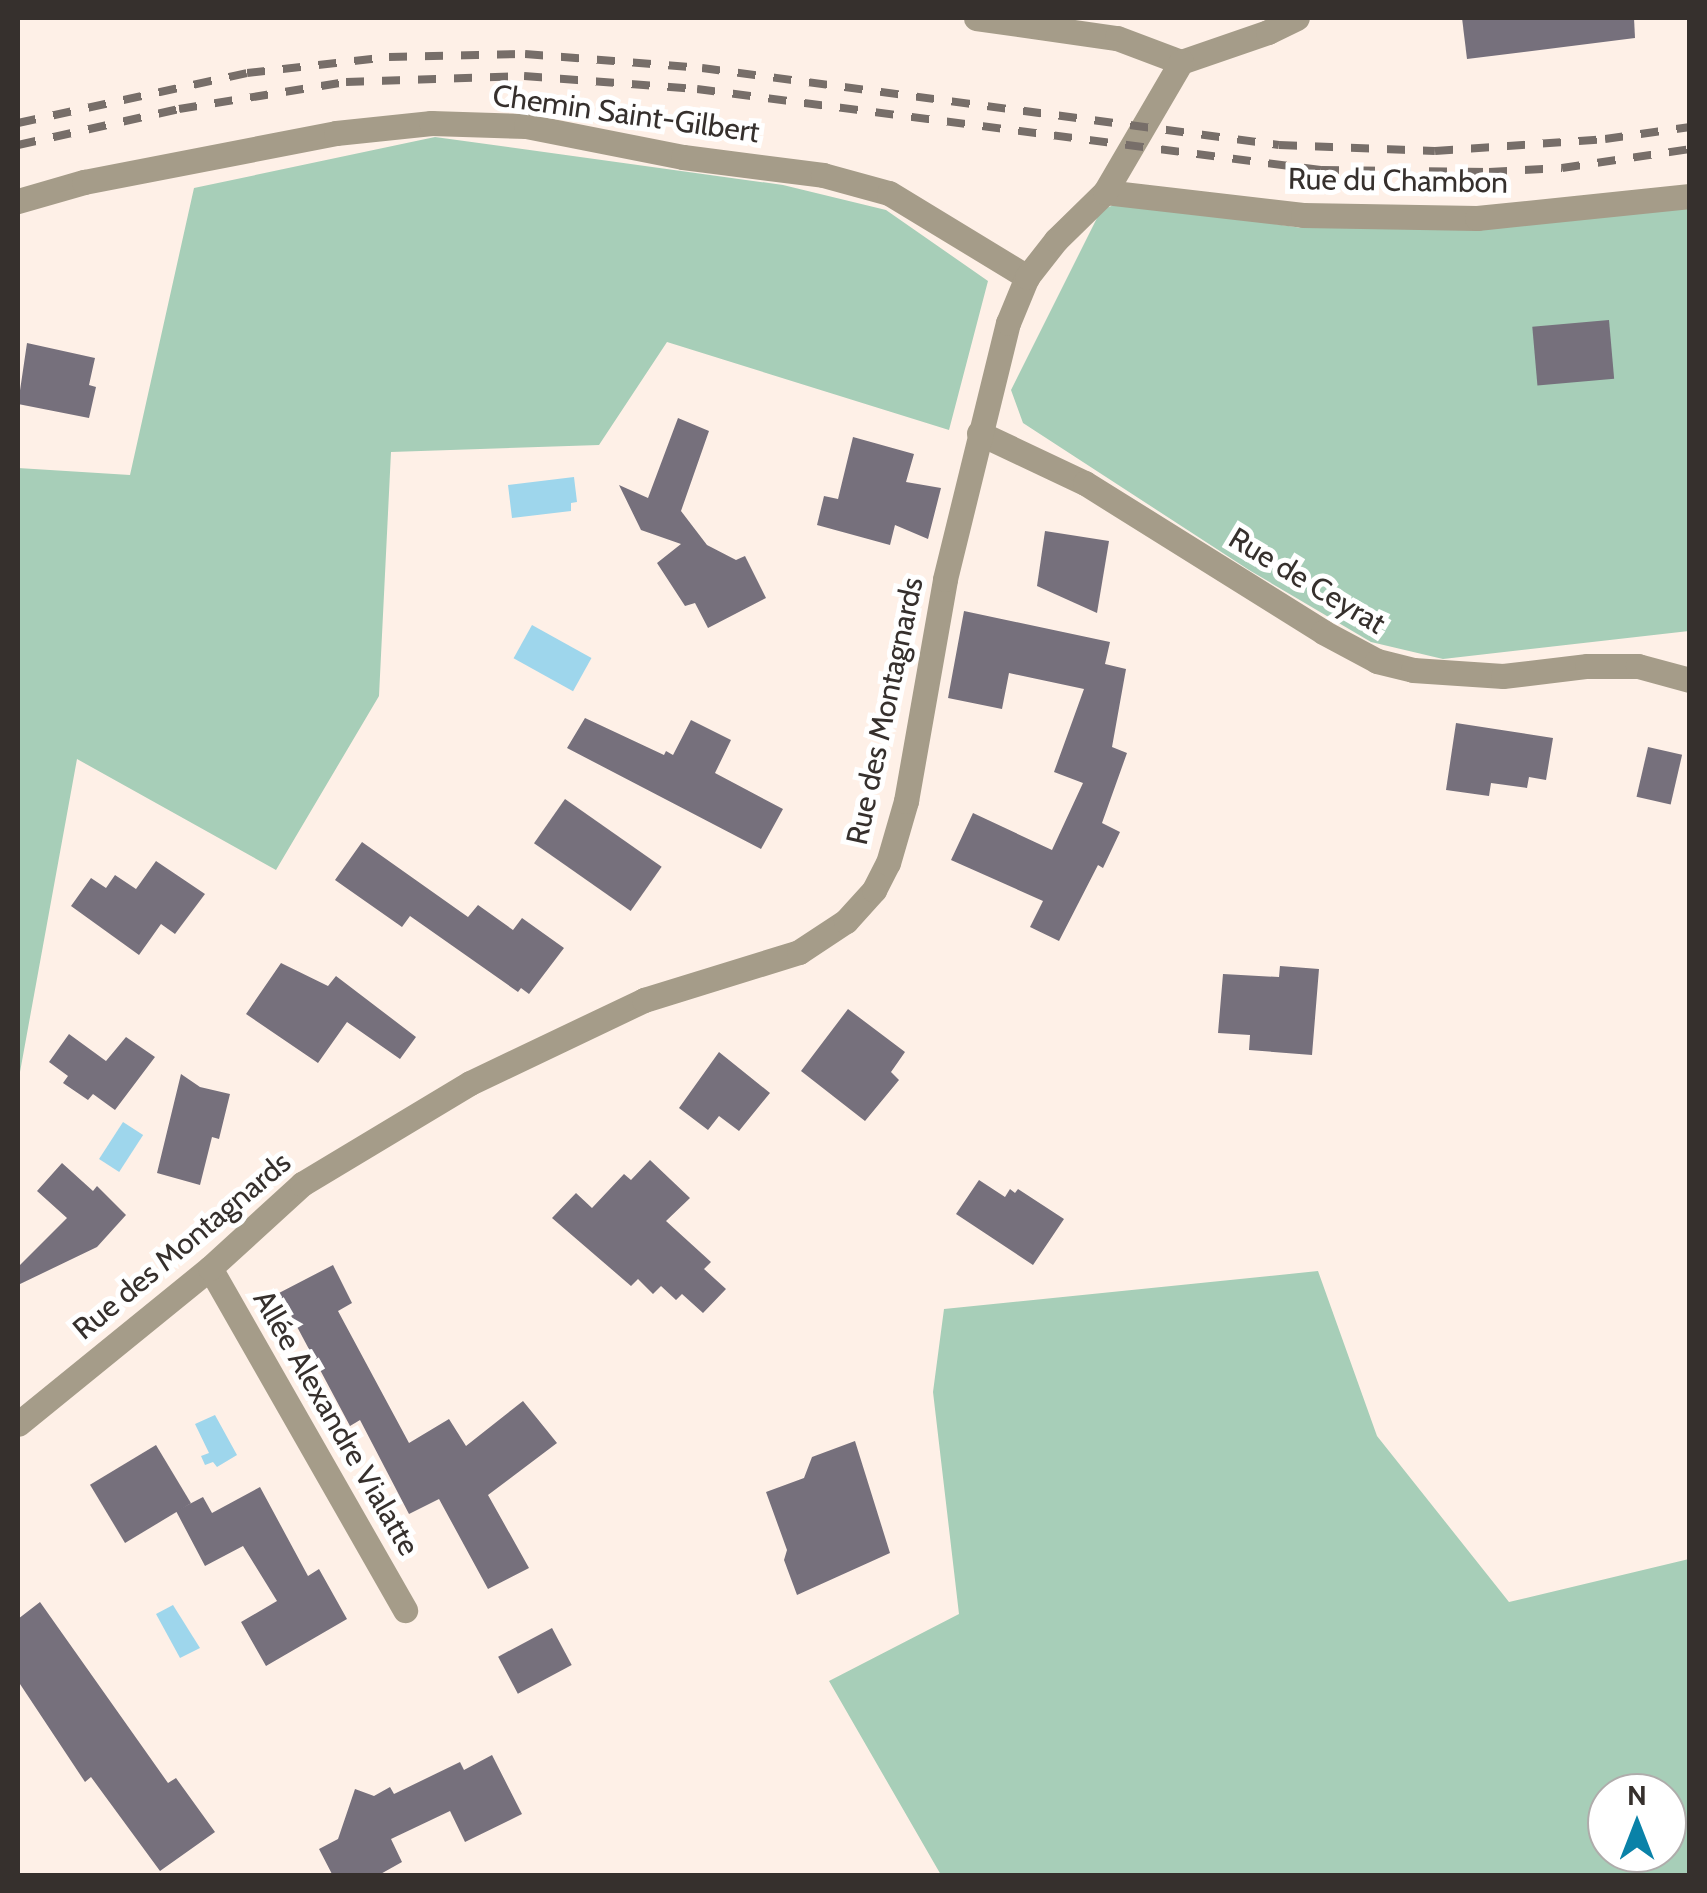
<!DOCTYPE html>
<html>
<head>
<meta charset="utf-8">
<style>
	body { margin:0 }
	#map { position:relative; width:1707px; height:1893px; overflow:hidden; background:#fef0e7; font-family:Cabin,sans-serif }
	div>[style] { position:absolute }
	[style*='--x'] { left:calc(var(--x)*1px); top:calc(var(--y)*1px); width:calc(var(--w)*1px); rotate:calc(var(--a)*1deg) }
	.green>* { inset:0; background:#a7ceb8 }
	.water>* { inset:0; background:#9ed6ec; transform-origin:0 0 }
	.building>* { inset:0; background:#76707c; transform-origin:0 0 }
	.minor>* { height:25px; margin:-12.5px; padding:0 12.5px; transform-origin:12.5px; border-radius:12.5px; background:#a59c89 }
	.rail>* { height:8px; margin-top:-4px; transform-origin:0; background:repeating-linear-gradient(90deg,#776e69 0 18px,transparent 0 36px) }
	span { translate:-50% -50%; white-space:nowrap; text-align:center; line-height:1.15; -webkit-text-stroke:10px #fff; paint-order:stroke }
	.street-label { font-size:30px; color:#36302d }
	.frame { position:absolute; inset:0; border:20px solid #36302d; pointer-events:none }
	.north { position:absolute; left:1587px; top:1773px; width:100px; height:100px; box-sizing:border-box; background:#fff; border:2px solid #afacab; border-radius:50%; rotate:0deg; font-size:28px; font-weight:700; line-height:40px; text-align:center; color:#36302d }
	.north::after { content:''; display:block; margin:auto; width:35px; height:45px; background:#0a82a8; clip-path:polygon(50% 0,100% 100%,50% 72%,0 100%) }
</style>
</head>
<body>
<div id="map">
	<div class="green">
		<div style="clip-path:polygon(435px 137px,783px 185px,886px 210px,988px 281px,949px 430px,667px 342px,599px 445px,391px 452px,379px 696px,276px 870px,77px 759px,18px 1083px,18px 468px,130px 475px,194px 188px)"></div>
		<div style="clip-path:polygon(1124px 201px,1302px 228px,1508px 225px,1689px 205px,1689px 631px,1443px 659px,1371px 642px,1249px 570px,1023px 423px,1011px 390px,1101px 210px)"></div>
		<div style="clip-path:polygon(evenodd,1318px 1271px,1377px 1436px,1509px 1602px,1689px 1559px,1689px 1875px,941px 1875px,829px 1681px,959px 1614px,933px 1392px,944px 1309px,1318px 1271px,1607px 1793px,1667px 1793px,1667px 1853px,1607px 1853px,1607px 1793px)"></div>
	</div>
	<div class="water">
		<div style="clip-path:polygon(574px 477px,577px 502px,571px 503px,571px 511px,512px 518px,508px 485px)"></div>
		<div style="left:532px;top:625px;width:68px;height:38px;rotate:29deg"></div>
		<div style="left:123px;top:1122px;width:24px;height:44px;rotate:33deg"></div>
		<div style="clip-path:polygon(215px 1415px,237px 1455px,217px 1467px,213px 1462px,205px 1465px,201px 1456px,209px 1453px,195px 1424px)"></div>
		<div style="clip-path:polygon(173px 1605px,200px 1648px,180px 1658px,156px 1614px)"></div>
	</div>
	<div class="building">
		<div style="clip-path:polygon(1462px 18px,1634px 18px,1635px 38px,1467px 59px)"></div>
		<div style="left:1609px;top:320px;width:59px;height:77px;rotate:85deg"></div>
		<div style="clip-path:polygon(27px 343px,95px 358px,89px 385px,96px 387px,89px 418px,18px 404px)"></div>
		<div style="clip-path:polygon(678px 418px,709px 431px,681px 511px,707px 545px,736px 560px,745px 556px,766px 598px,708px 628px,695px 603px,685px 606px,657px 563px,681px 544px,641px 530px,619px 485px,648px 498px)"></div>
		<div style="clip-path:polygon(853px 437px,914px 454px,906px 482px,941px 488px,928px 539px,895px 525px,890px 545px,817px 525px,824px 496px,838px 499px)"></div>
		<div style="clip-path:polygon(1045px 531px,1109px 541px,1097px 613px,1037px 586px)"></div>
		<div style="clip-path:polygon(964px 611px,1110px 642px,1105px 664px,1126px 669px,1112px 747px,1127px 753px,1102px 823px,1120px 832px,1103px 868px,1098px 865px,1059px 941px,1030px 927px,1043px 901px,951px 860px,973px 813px,1052px 850px,1083px 783px,1054px 772px,1084px 689px,1009px 673px,1002px 709px,948px 698px)"></div>
		<div style="clip-path:polygon(585px 718px,664px 755px,666px 751px,673px 755px,691px 720px,731px 740px,715px 773px,783px 809px,761px 849px,567px 748px)"></div>
		<div style="clip-path:polygon(1456px 723px,1553px 738px,1546px 780px,1529px 777px,1527px 788px,1491px 783px,1489px 796px,1446px 790px)"></div>
		<div style="left:1648px;top:747px;width:35px;height:51px;rotate:13deg"></div>
		<div style="left:565px;top:799px;width:118px;height:54px;rotate:35deg"></div>
		<div style="clip-path:polygon(362px 842px,468px 917px,478px 905px,513px 930px,522px 918px,564px 948px,529px 994px,521px 988px,518px 992px,410px 916px,402px 927px,335px 880px)"></div>
		<div style="clip-path:polygon(156px 861px,205px 894px,175px 934px,161px 924px,139px 955px,71px 906px,91px 878px,106px 888px,115px 875px,136px 889px)"></div>
		<div style="clip-path:polygon(281px 963px,328px 986px,336px 976px,416px 1037px,400px 1059px,347px 1022px,318px 1063px,246px 1014px)"></div>
		<div style="clip-path:polygon(1280px 966px,1319px 969px,1312px 1055px,1249px 1050px,1250px 1035px,1218px 1033px,1223px 974px,1279px 977px)"></div>
		<div style="clip-path:polygon(848px 1009px,905px 1052px,891px 1072px,899px 1080px,865px 1121px,801px 1071px)"></div>
		<div style="clip-path:polygon(69px 1034px,106px 1061px,126px 1037px,155px 1057px,115px 1110px,93px 1094px,88px 1100px,63px 1083px,68px 1076px,49px 1062px)"></div>
		<div style="clip-path:polygon(719px 1052px,770px 1093px,739px 1131px,719px 1116px,708px 1130px,679px 1108px)"></div>
		<div style="clip-path:polygon(181px 1074px,200px 1087px,230px 1094px,219px 1139px,212px 1137px,200px 1185px,157px 1173px)"></div>
		<div style="clip-path:polygon(650px 1160px,690px 1198px,666px 1221px,711px 1262px,704px 1269px,726px 1289px,703px 1313px,682px 1294px,676px 1300px,661px 1286px,653px 1294px,638px 1279px,631px 1286px,552px 1218px,576px 1193px,592px 1208px,624px 1174px,631px 1180px)"></div>
		<div style="clip-path:polygon(62px 1163px,93px 1191px,97px 1186px,126px 1215px,97px 1247px,18px 1285px,18px 1267px,67px 1218px,37px 1191px)"></div>
		<div style="clip-path:polygon(979px 1180px,1005px 1197px,1010px 1189px,1015px 1193px,1018px 1189px,1064px 1219px,1033px 1265px,956px 1214px)"></div>
		<div style="clip-path:polygon(333px 1265px,352px 1303px,338px 1311px,409px 1443px,449px 1419px,466px 1446px,523px 1401px,557px 1443px,488px 1495px,529px 1568px,488px 1589px,439px 1499px,409px 1514px,360px 1420px,350px 1426px,279px 1293px)"></div>
		<div style="clip-path:polygon(855px 1441px,890px 1553px,797px 1595px,784px 1560px,787px 1550px,766px 1492px,804px 1478px,812px 1457px)"></div>
		<div style="left:156px;top:1445px;width:68px;height:77px;rotate:59deg"></div>
		<div style="clip-path:polygon(260px 1487px,308px 1576px,319px 1569px,347px 1619px,266px 1666px,241px 1622px,277px 1601px,243px 1546px,205px 1566px,176px 1511px,203px 1497px,212px 1513px)"></div>
		<div style="clip-path:polygon(40px 1602px,168px 1783px,176px 1778px,215px 1832px,160px 1871px,91px 1777px,85px 1782px,18px 1681px,18px 1619px)"></div>
		<div style="left:552px;top:1628px;width:42px;height:61px;rotate:62deg"></div>
		<div style="clip-path:polygon(492px 1755px,522px 1814px,465px 1842px,450px 1811px,391px 1839px,402px 1862px,377px 1876px,333px 1876px,319px 1849px,338px 1839px,355px 1789px,374px 1796px,390px 1787px,394px 1794px,460px 1762px,464px 1770px)"></div>
	</div>
	<div class="minor">
		<div style="--x:976;--y:18;--w:142;--a:8.1"></div>
		<div style="--x:1117;--y:38;--w:68;--a:20.6"></div>
		<div style="--x:1181;--y:62;--w:92;--a:-19"></div>
		<div style="--x:1268;--y:32;--w:32;--a:-26"></div>
		<div style="--x:1105;--y:192;--w:199;--a:6.6"></div>
		<div style="--x:1303;--y:215;--w:174;--a:1"></div>
		<div style="--x:1477;--y:218;--w:214;--a:-5.9"></div>
		<div style="--x:18;--y:201;--w:69;--a:-16.1"></div>
		<div style="--x:84;--y:182;--w:257;--a:-11"></div>
		<div style="--x:336;--y:133;--w:96;--a:-6"></div>
		<div style="--x:431;--y:123;--w:95;--a:1.8"></div>
		<div style="--x:526;--y:126;--w:160;--a:11.2"></div>
		<div style="--x:683;--y:157;--w:141;--a:7.3"></div>
		<div style="--x:823;--y:175;--w:68;--a:15.3"></div>
		<div style="--x:889;--y:193;--w:162;--a:31.3"></div>
		<div style="--x:979;--y:433;--w:117;--a:25.3"></div>
		<div style="--x:1085;--y:483;--w:281;--a:32"></div>
		<div style="--x:1323;--y:632;--w:61;--a:28.2"></div>
		<div style="--x:1377;--y:661;--w:37;--a:14"></div>
		<div style="--x:1413;--y:670;--w:90;--a:3.8"></div>
		<div style="--x:1503;--y:676;--w:85;--a:-6.8"></div>
		<div style="--x:1587;--y:666;--w:51;--a:0"></div>
		<div style="--x:1638;--y:666;--w:54;--a:15.1"></div>
		<div style="--x:210;--y:1268;--w:394;--a:60.3"></div>
		<div style="--x:18;--y:1424;--w:247;--a:-39.1"></div>
		<div style="--x:210;--y:1268;--w:125;--a:-42.4"></div>
		<div style="--x:302;--y:1184;--w:196;--a:-31"></div>
		<div style="--x:470;--y:1083;--w:193;--a:-25.5"></div>
		<div style="--x:644;--y:1000;--w:162;--a:-17.2"></div>
		<div style="--x:799;--y:952;--w:56;--a:-33.4"></div>
		<div style="--x:846;--y:921;--w:42;--a:-47.9"></div>
		<div style="--x:874;--y:890;--w:30;--a:-63"></div>
		<div style="--x:888;--y:863;--w:65;--a:-73.8"></div>
		<div style="--x:906;--y:801;--w:225;--a:-80"></div>
		<div style="--x:945;--y:579;--w:264;--a:-76.2"></div>
		<div style="--x:1008;--y:323;--w:50;--a:-67.6"></div>
		<div style="--x:1027;--y:277;--w:47;--a:-51.9"></div>
		<div style="--x:1056;--y:240;--w:69;--a:-44.4"></div>
		<div style="--x:1105;--y:192;--w:151;--a:-59.7"></div>
	</div>
	<div class="rail">
		<div style="--x:18;--y:123;--w:234;--a:-12.3"></div>
		<div style="--x:247;--y:73;--w:143;--a:-6.4"></div>
		<div style="--x:389;--y:57;--w:136;--a:-1.3"></div>
		<div style="--x:525;--y:54;--w:178;--a:4.5"></div>
		<div style="--x:702;--y:68;--w:582;--a:7.6"></div>
		<div style="--x:1279;--y:145;--w:156;--a:2.2"></div>
		<div style="--x:1435;--y:151;--w:170;--a:-4"></div>
		<div style="--x:1605;--y:139;--w:86;--a:-8"></div>
		<div style="--x:18;--y:145;--w:165;--a:-12.6"></div>
		<div style="--x:179;--y:109;--w:169;--a:-9.2"></div>
		<div style="--x:346;--y:82;--w:178;--a:-1.9"></div>
		<div style="--x:524;--y:76;--w:173;--a:4.3"></div>
		<div style="--x:697;--y:89;--w:629;--a:7.4"></div>
		<div style="--x:1321;--y:170;--w:168;--a:0.7"></div>
		<div style="--x:1489;--y:172;--w:73;--a:-3.1"></div>
		<div style="--x:1562;--y:168;--w:129;--a:-8.4"></div>
	</div>
	<div class="street-label">
		<span style="left:626px;top:114px;rotate:8deg">Chemin Saint-Gilbert</span>
		<span style="left:1398px;top:181px;rotate:1deg">Rue du Chambon</span>
		<span style="left:1307px;top:581px;rotate:31deg">Rue de Ceyrat</span>
		<span style="left:885px;top:711px;rotate:-78deg">Rue des Montagnards</span>
		<span style="left:182px;top:1246px;rotate:-40deg">Rue des Montagnards</span>
		<span style="left:336px;top:1423px;rotate:60deg">Allée Alexandre Vialatte</span>
	</div>
	<div class="frame"></div>
	<div class="north">N</div>
</div>
</body>
</html>
